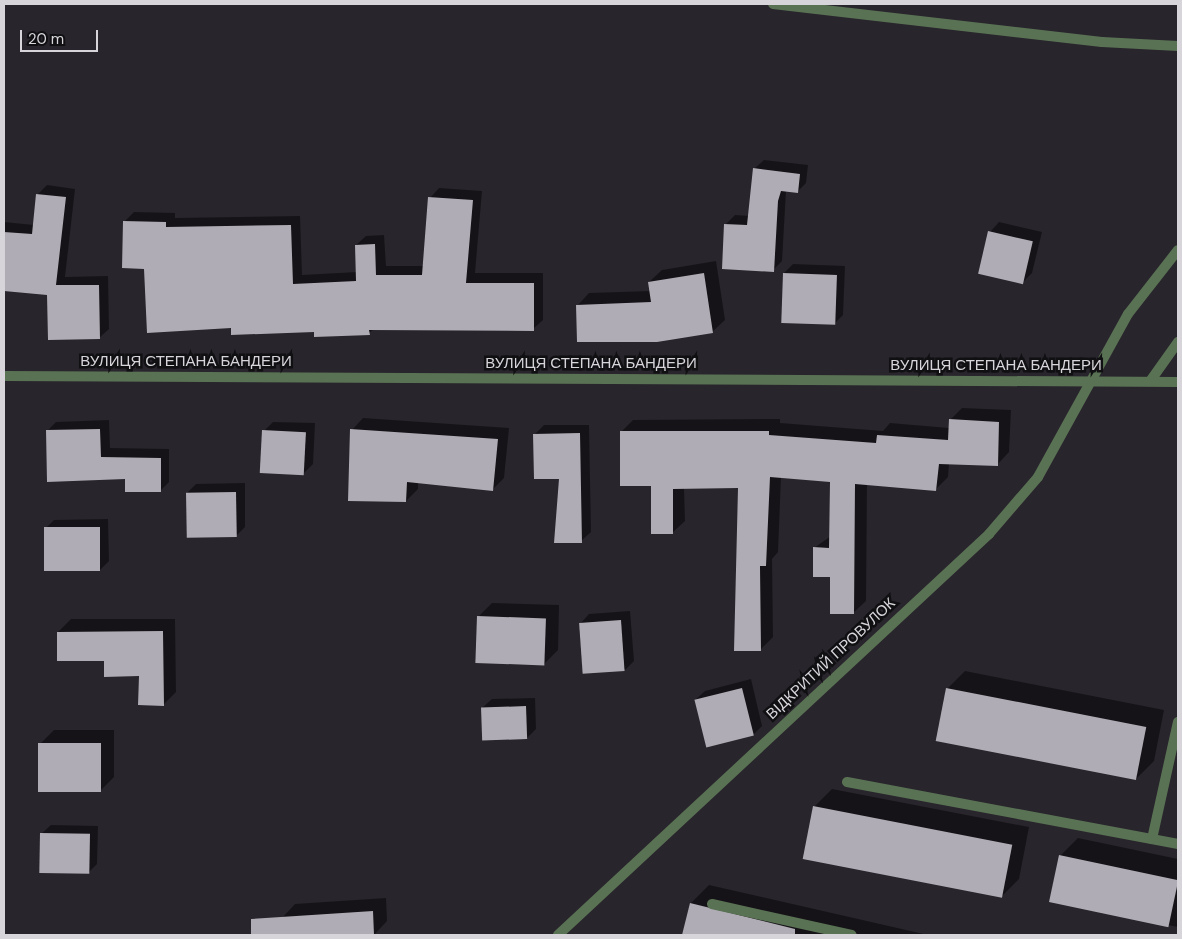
<!DOCTYPE html>
<html>
<head>
<meta charset="utf-8">
<style>
	body { margin:0 }
	#map { position:relative; width:1182px; height:939px; overflow:hidden; background:#28252c; font-family:"DM Sans",sans-serif }
	div>[style] { position:absolute }
	[style*='--x'] { left:calc(var(--x)*1px); top:calc(var(--y)*1px); width:calc(var(--w)*1px); rotate:calc(var(--a)*1deg) }
	.shadow>* { inset:0; background:#0007 }
	.building>* { inset:0; background:#b0acb5; transform-origin:0 0 }
	.service>* { height:10px; margin:-5px; padding:0 5px; transform-origin:5px; border-radius:5px; background:#5a7254 }
	.minor>* { height:10px; margin:-5px; padding:0 5px; transform-origin:5px; border-radius:5px; background:#5a7254 }
	.tertiary>* { height:10px; margin:-5px; padding:0 5px; transform-origin:5px; border-radius:5px; background:#5a7254 }
	span { translate:-50% -50%; white-space:nowrap; text-align:center; line-height:1.15; -webkit-text-stroke:5px #100f12; paint-order:stroke }
	.street-label { font-size:15px; color:#d7d5da }
	.frame { position:absolute; inset:0; border:5px solid #d7d5da; pointer-events:none }
	.scale { position:absolute; left:20px; top:30px; width:78px; height:22px; box-sizing:border-box; border:2px solid #d7d5da; border-top:0; padding-left:6px; font-size:15px; line-height:18px; white-space:nowrap; color:#d7d5da; -webkit-text-stroke:4px #100f12; paint-order:stroke }
</style>
</head>
<body>
<div id="map">
	<div class="shadow">
		<div style="clip-path:polygon(764px 160px,808px 165px,806px 183px,797px 192px,786px 191px,782px 261px,773px 270px,725px 225px,735px 215px,750px 216px,754px 169px)"></div>
		<div style="clip-path:polygon(47px 185px,75px 189px,65px 277px,108px 276px,109px 329px,99px 338px,49px 293px,4px 290px,4px 222px,34px 225px,37px 195px)"></div>
		<div style="clip-path:polygon(439px 188px,482px 191px,475px 273px,543px 273px,543px 320px,533px 329px,374px 329px,369px 333px,232px 327px,145px 268px,125px 221px,134px 212px,175px 213px,175px 218px,300px 216px,302px 275px,357px 272px,356px 245px,366px 236px,384px 235px,386px 266px,424px 266px,430px 198px)"></div>
		<div style="clip-path:polygon(999px 222px,1042px 232px,1032px 273px,1023px 282px,990px 232px)"></div>
		<div style="clip-path:polygon(716px 261px,725px 320px,712px 332px,577px 306px,589px 293px,651px 291px,649px 282px,662px 270px)"></div>
		<div style="clip-path:polygon(793px 264px,845px 266px,843px 315px,834px 324px,784px 273px)"></div>
		<div style="clip-path:polygon(962px 408px,1011px 410px,1009px 452px,997px 465px,949px 463px,948px 477px,936px 489px,867px 484px,866px 601px,853px 613px,814px 548px,831px 536px,831px 481px,781px 477px,778px 552px,772px 559px,773px 637px,761px 649px,740px 487px,684px 488px,685px 521px,672px 533px,652px 485px,621px 432px,633px 420px,780px 419px,780px 423px,883px 431px,890px 423px,949px 428px,950px 420px)"></div>
		<div style="clip-path:polygon(363px 418px,509px 428px,504px 478px,492px 490px,418px 482px,418px 489px,406px 501px,352px 430px)"></div>
		<div style="clip-path:polygon(109px 420px,110px 448px,169px 449px,169px 482px,160px 491px,126px 478px,47px 431px,56px 422px)"></div>
		<div style="clip-path:polygon(273px 422px,315px 423px,313px 464px,304px 473px,264px 431px)"></div>
		<div style="clip-path:polygon(544px 425px,589px 425px,591px 532px,581px 541px,560px 478px,534px 435px)"></div>
		<div style="clip-path:polygon(245px 483px,245px 527px,236px 536px,187px 493px,196px 484px)"></div>
		<div style="clip-path:polygon(108px 519px,109px 561px,100px 570px,45px 529px,54px 520px)"></div>
		<div style="clip-path:polygon(492px 603px,559px 605px,558px 650px,544px 664px,479px 616px)"></div>
		<div style="clip-path:polygon(630px 611px,634px 661px,625px 670px,580px 624px,589px 614px)"></div>
		<div style="clip-path:polygon(71px 619px,175px 619px,176px 692px,163px 705px,140px 675px,58px 632px)"></div>
		<div style="clip-path:polygon(965px 671px,1164px 710px,1154px 761px,1136px 779px,947px 689px)"></div>
		<div style="clip-path:polygon(751px 679px,762px 726px,753px 735px,695px 700px,705px 691px)"></div>
		<div style="clip-path:polygon(535px 698px,536px 729px,527px 738px,482px 708px,492px 699px)"></div>
		<div style="clip-path:polygon(54px 730px,114px 730px,114px 777px,100px 791px,40px 744px)"></div>
		<div style="clip-path:polygon(832px 789px,1029px 827px,1019px 879px,1001px 897px,814px 807px)"></div>
		<div style="clip-path:polygon(51px 825px,98px 826px,97px 864px,88px 873px,41px 834px)"></div>
		<div style="clip-path:polygon(1078px 838px,1178px 859px,1178px 927px,1050px 901px,1060px 856px)"></div>
		<div style="clip-path:polygon(709px 885px,928px 935px,683px 935px,691px 903px)"></div>
		<div style="clip-path:polygon(386px 898px,387px 921px,374px 935px,283px 935px,282px 918px,295px 904px)"></div>
	</div>
	<div class="building">
		<div style="clip-path:polygon(753px 168px,800px 174px,798px 193px,781px 191px,778px 201px,774px 272px,722px 269px,724px 224px,747px 225px)"></div>
		<div style="clip-path:polygon(36px 194px,66px 197px,56px 285px,99px 285px,100px 339px,48px 340px,47px 295px,4px 291px,4px 232px,32px 234px)"></div>
		<div style="clip-path:polygon(428px 197px,473px 200px,466px 283px,534px 283px,534px 331px,369px 330px,370px 335px,314px 337px,314px 332px,231px 335px,231px 328px,147px 333px,144px 269px,122px 268px,123px 221px,166px 222px,166px 227px,291px 225px,293px 284px,356px 281px,355px 245px,375px 244px,376px 275px,422px 275px)"></div>
		<div style="left:988px;top:231px;width:46px;height:44px;rotate:13deg"></div>
		<div style="clip-path:polygon(704px 273px,713px 333px,657px 342px,577px 342px,576px 305px,651px 302px,648px 282px)"></div>
		<div style="left:783px;top:273px;width:54px;height:50px;rotate:2deg"></div>
		<div style="clip-path:polygon(949px 419px,999px 422px,998px 466px,939px 464px,936px 491px,855px 484px,854px 614px,830px 614px,830px 577px,813px 577px,813px 547px,829px 548px,830px 482px,770px 477px,766px 566px,760px 566px,761px 651px,734px 651px,738px 488px,673px 489px,673px 534px,651px 534px,651px 486px,620px 486px,620px 431px,769px 431px,769px 435px,876px 443px,877px 435px,948px 440px)"></div>
		<div style="clip-path:polygon(100px 429px,101px 457px,161px 458px,161px 492px,125px 492px,125px 479px,47px 482px,46px 430px)"></div>
		<div style="clip-path:polygon(350px 429px,498px 439px,493px 491px,407px 482px,406px 502px,348px 501px)"></div>
		<div style="left:262px;top:430px;width:44px;height:43px;rotate:3deg"></div>
		<div style="clip-path:polygon(580px 433px,582px 543px,554px 543px,559px 479px,534px 479px,533px 434px)"></div>
		<div style="left:236px;top:492px;width:45px;height:50px;rotate:89deg"></div>
		<div style="left:100px;top:527px;width:44px;height:56px;rotate:90deg"></div>
		<div style="left:477px;top:616px;width:69px;height:47px;rotate:2deg"></div>
		<div style="left:621px;top:620px;width:51px;height:42px;rotate:86deg"></div>
		<div style="clip-path:polygon(163px 631px,164px 706px,138px 705px,139px 676px,104px 677px,104px 661px,57px 661px,57px 632px)"></div>
		<div style="left:742px;top:688px;width:49px;height:49px;rotate:76deg"></div>
		<div style="left:946px;top:688px;width:204px;height:54px;rotate:11deg"></div>
		<div style="left:526px;top:706px;width:33px;height:45px;rotate:88deg"></div>
		<div style="left:38px;top:743px;width:63px;height:49px"></div>
		<div style="left:813px;top:806px;width:203px;height:54px;rotate:11deg"></div>
		<div style="left:40px;top:833px;width:50px;height:40px;rotate:1deg"></div>
		<div style="left:1059px;top:855px;width:122px;height:48px;rotate:12deg"></div>
		<div style="clip-path:polygon(690px 903px,795px 929px,795px 935px,682px 935px)"></div>
		<div style="clip-path:polygon(373px 911px,374px 935px,251px 935px,251px 919px)"></div>
	</div>
	<div class="service">
		<div style="--x:847;--y:782;--w:337;--a:10.6"></div>
		<div style="--x:1152;--y:839;--w:120;--a:-77.5"></div>
	</div>
	<div class="minor">
		<div style="--x:773;--y:4;--w:331;--a:6.6"></div>
		<div style="--x:1102;--y:42;--w:76;--a:3"></div>
		<div style="--x:1151;--y:380;--w:47;--a:-54.6"></div>
		<div style="--x:712;--y:904;--w:143;--a:12.5"></div>
		<div style="--x:558;--y:935;--w:589;--a:-42.93"></div>
		<div style="--x:989;--y:534;--w:75;--a:-49.3"></div>
		<div style="--x:1038;--y:477;--w:186;--a:-61.1"></div>
		<div style="--x:1128;--y:314;--w:81;--a:-52"></div>
	</div>
	<div class="tertiary">
		<div style="--x:4;--y:376;--w:1174;--a:0.29"></div>
	</div>
	<div class="street-label">
		<span style="left:186px;top:362px">ВУЛИЦЯ СТЕПАНА БАНДЕРИ</span>
		<span style="left:591px;top:364px">ВУЛИЦЯ СТЕПАНА БАНДЕРИ</span>
		<span style="left:996px;top:366px">ВУЛИЦЯ СТЕПАНА БАНДЕРИ</span>
		<span style="left:831px;top:659px;rotate:-43deg">ВІДКРИТИЙ ПРОВУЛОК</span>
	</div>
	<div class="frame"></div>
	<div class="scale">20 m</div>
</div>
</body>
</html>
